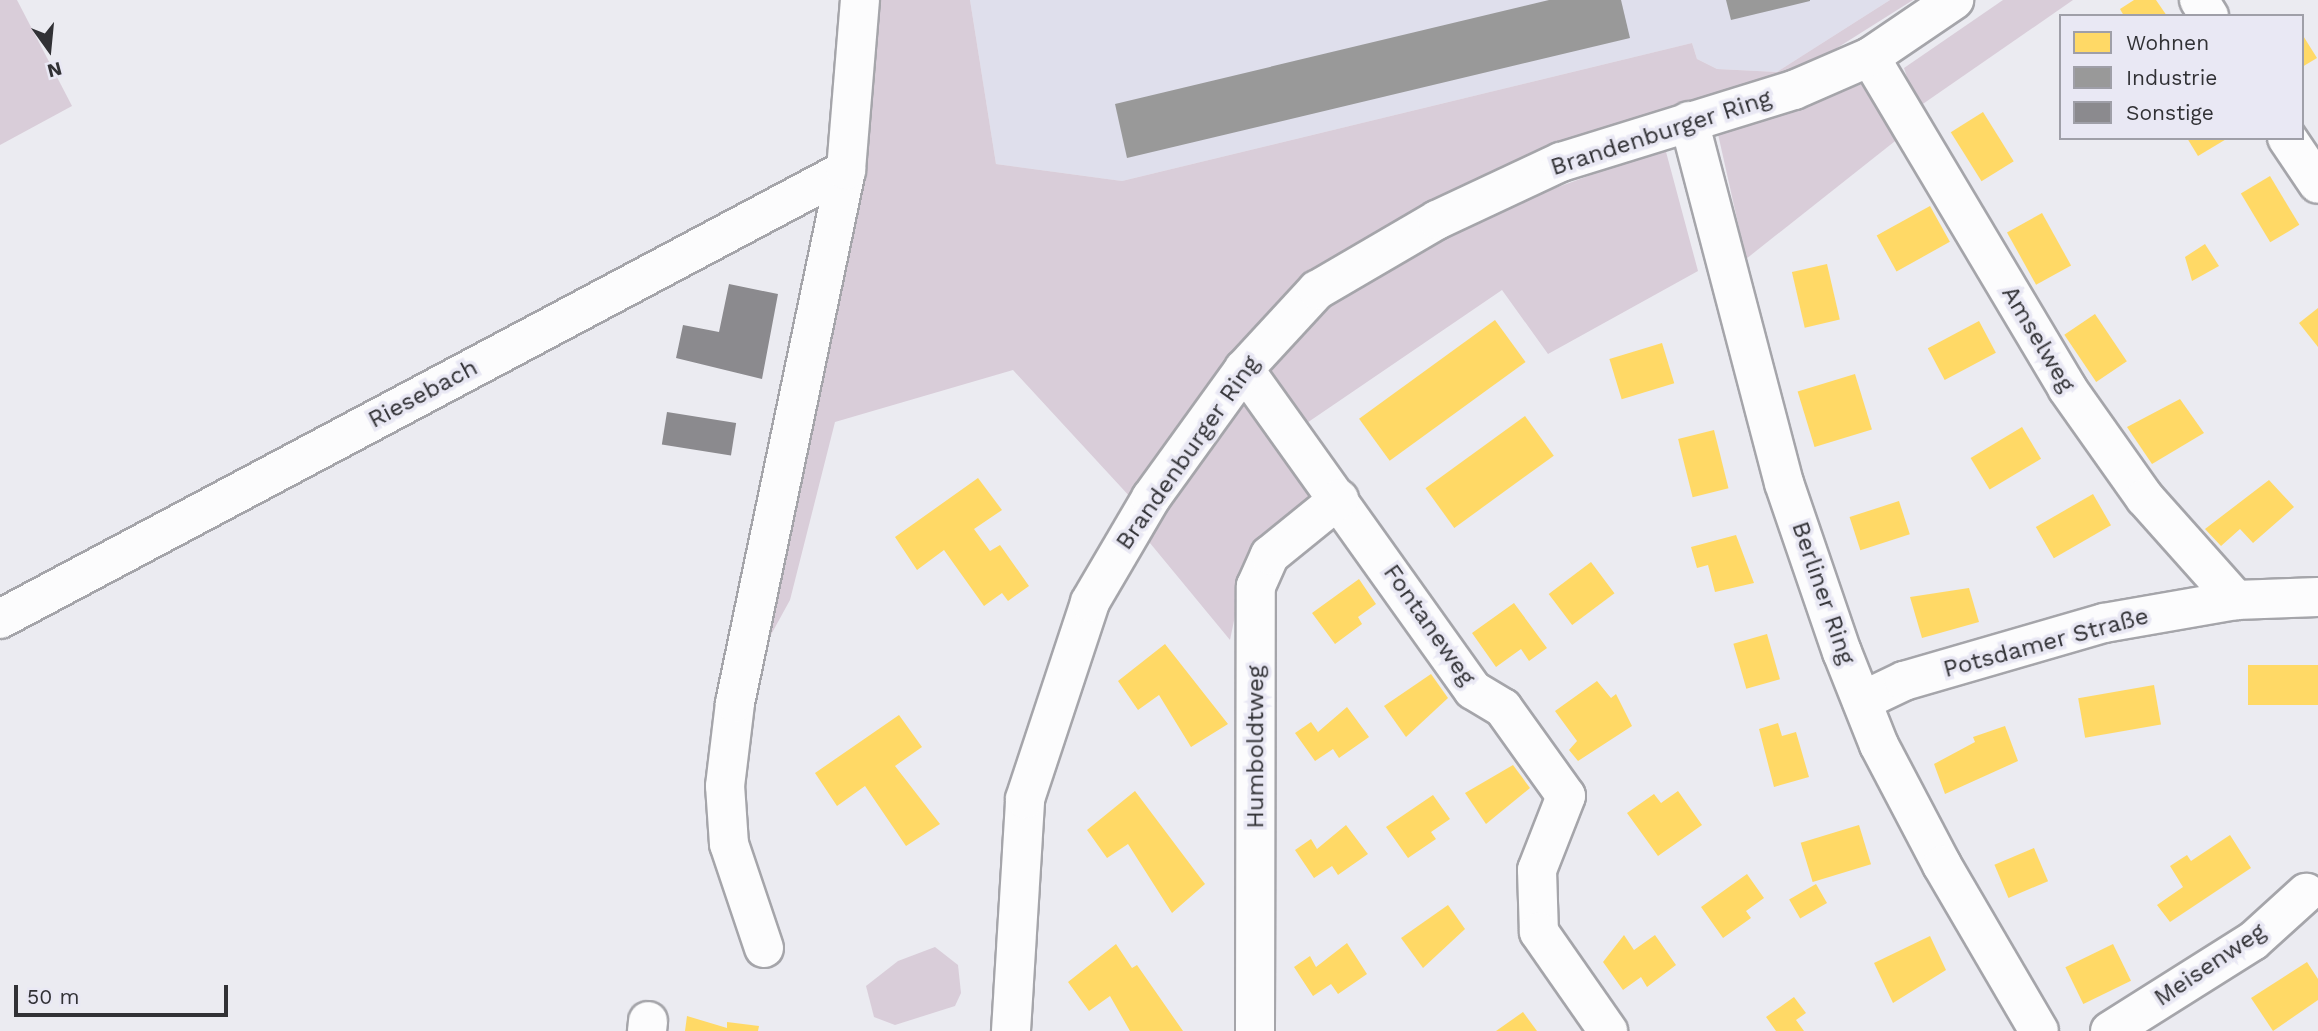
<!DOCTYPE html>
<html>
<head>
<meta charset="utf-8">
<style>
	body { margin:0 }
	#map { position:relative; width:2318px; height:1031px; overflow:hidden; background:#ebebf1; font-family:"Work Sans",sans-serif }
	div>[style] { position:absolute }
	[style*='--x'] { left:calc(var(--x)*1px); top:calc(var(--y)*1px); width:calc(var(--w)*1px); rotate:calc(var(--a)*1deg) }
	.built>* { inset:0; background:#dfdfec }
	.green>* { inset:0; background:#d9cdd9 }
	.homes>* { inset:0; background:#ffd966; transform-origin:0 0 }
	.industry>* { inset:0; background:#999 }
	.building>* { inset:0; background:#8b8a8e; transform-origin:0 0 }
	.roads { filter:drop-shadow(2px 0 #a5a5aa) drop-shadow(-2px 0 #a5a5aa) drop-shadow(0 2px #a5a5aa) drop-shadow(0 -2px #a5a5aa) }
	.minor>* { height:38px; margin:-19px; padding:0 19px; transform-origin:19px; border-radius:19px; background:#fcfcfd }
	span { translate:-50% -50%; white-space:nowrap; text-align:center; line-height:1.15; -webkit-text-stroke:7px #e9e8f4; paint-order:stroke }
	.street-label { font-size:24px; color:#313135 }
	.legend { position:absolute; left:2059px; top:14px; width:245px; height:126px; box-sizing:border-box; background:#e9e8f4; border:2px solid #9f9fa8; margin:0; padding:9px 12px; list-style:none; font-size:21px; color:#313135 }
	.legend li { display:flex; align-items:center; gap:14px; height:35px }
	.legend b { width:35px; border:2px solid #9f9fa8 }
	.north { position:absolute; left:14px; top:14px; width:70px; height:70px; -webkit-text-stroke:5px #e9e8f4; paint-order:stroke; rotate:165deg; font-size:19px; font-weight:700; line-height:28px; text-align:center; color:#313135 }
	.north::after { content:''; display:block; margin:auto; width:24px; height:32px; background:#313135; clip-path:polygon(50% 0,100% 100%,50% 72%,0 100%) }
	.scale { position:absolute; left:14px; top:985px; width:214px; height:32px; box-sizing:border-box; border:4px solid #313135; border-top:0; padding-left:9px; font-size:21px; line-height:24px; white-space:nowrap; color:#313135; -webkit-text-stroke:5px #e9e8f4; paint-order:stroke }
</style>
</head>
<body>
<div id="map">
	<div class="built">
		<div style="clip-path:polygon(970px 0,1890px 0,1777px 72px,1717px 69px,1697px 59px,1692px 43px,1122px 181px,996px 164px)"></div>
	</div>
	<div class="green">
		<div style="clip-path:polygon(0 0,17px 0,72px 106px,0 145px)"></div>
		<div style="clip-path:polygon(866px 0,970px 0,996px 164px,1122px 181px,1692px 43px,1697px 59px,1717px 69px,1777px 72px,1890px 0,1913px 0,1791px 77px,1561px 143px,1431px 200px,1302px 277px,1218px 379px,1132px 499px,1013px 370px,835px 422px,790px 600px,767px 642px)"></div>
		<div style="clip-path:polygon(2003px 0,2073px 0,1917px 108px,1904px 68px)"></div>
		<div style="clip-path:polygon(1871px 81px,1904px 134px,1746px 259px,1718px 134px)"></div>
		<div style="clip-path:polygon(1665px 148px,1698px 271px,1548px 354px,1502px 290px,1276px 444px,1313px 495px,1247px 558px,1230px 640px,1145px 537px,1261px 375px,1331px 305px,1454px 225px)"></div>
		<div style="clip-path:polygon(935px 947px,958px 965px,961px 993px,955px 1006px,895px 1025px,874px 1017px,866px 986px,898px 961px)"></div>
	</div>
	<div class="homes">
		<div style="clip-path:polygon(2134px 0,2156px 0,2167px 16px,2124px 16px,2120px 9px)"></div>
		<div style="clip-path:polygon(2302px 34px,2317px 58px,2302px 67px)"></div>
		<div style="left:1983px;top:112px;width:58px;height:38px;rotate:58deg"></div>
		<div style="clip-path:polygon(2187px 138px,2228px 138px,2198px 156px)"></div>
		<div style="left:2270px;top:176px;width:57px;height:34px;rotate:59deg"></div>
		<div style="left:1930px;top:206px;width:41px;height:61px;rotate:61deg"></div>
		<div style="left:2042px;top:213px;width:60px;height:40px;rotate:61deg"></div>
		<div style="clip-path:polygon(2205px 244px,2219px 266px,2192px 281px,2185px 257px)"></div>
		<div style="left:1827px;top:264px;width:57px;height:36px;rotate:77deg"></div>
		<div style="clip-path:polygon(2318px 308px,2318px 347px,2299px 323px)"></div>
		<div style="left:2095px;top:314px;width:57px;height:37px;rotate:56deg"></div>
		<div style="left:1495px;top:320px;width:52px;height:168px;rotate:54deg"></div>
		<div style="left:1979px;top:321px;width:36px;height:58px;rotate:62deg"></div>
		<div style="left:1662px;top:343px;width:42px;height:55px;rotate:73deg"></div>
		<div style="left:1855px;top:374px;width:58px;height:60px;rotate:73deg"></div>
		<div style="clip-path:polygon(2180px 399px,2204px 433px,2152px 464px,2127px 427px)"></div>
		<div style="left:1525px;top:416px;width:49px;height:123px;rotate:54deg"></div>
		<div style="left:2022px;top:427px;width:37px;height:60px;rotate:59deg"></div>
		<div style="left:1714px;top:430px;width:60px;height:37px;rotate:76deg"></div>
		<div style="clip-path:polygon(978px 478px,1002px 510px,974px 529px,990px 551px,1000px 545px,1029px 586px,1008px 601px,1002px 593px,984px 606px,944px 550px,917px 570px,895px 537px)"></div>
		<div style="clip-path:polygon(2269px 480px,2294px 507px,2253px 543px,2240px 529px,2221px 546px,2205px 529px)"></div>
		<div style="left:2093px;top:494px;width:36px;height:66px;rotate:60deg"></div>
		<div style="left:1899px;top:501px;width:35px;height:52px;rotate:72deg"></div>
		<div style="clip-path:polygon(1736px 535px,1754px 583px,1715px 592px,1708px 565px,1697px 568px,1691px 547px)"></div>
		<div style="left:1591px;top:562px;width:39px;height:53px;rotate:53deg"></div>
		<div style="clip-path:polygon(1359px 579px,1376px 604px,1358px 617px,1362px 624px,1335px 644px,1312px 613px)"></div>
		<div style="clip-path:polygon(1969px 588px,1979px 622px,1922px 638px,1910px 597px)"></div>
		<div style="clip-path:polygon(1514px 603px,1547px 648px,1529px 661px,1521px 649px,1496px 667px,1472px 633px)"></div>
		<div style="left:1767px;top:634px;width:47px;height:35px;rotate:74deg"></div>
		<div style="clip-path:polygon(1165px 644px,1228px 724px,1191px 747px,1159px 695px,1138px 710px,1118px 681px)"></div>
		<div style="left:2318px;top:665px;width:40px;height:70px;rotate:90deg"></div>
		<div style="clip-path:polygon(1431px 674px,1448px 698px,1406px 737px,1384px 706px)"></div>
		<div style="clip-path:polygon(1597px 681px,1611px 698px,1616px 694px,1632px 726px,1578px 761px,1569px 750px,1577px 741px,1555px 711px)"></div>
		<div style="left:2154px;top:685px;width:40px;height:77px;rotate:80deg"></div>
		<div style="clip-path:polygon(1347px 707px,1369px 737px,1339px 758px,1333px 749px,1315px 761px,1295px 733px,1311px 722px,1318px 732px)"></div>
		<div style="clip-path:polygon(899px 715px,922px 747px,895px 766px,940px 824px,906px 846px,865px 786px,837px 806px,815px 773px)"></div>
		<div style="clip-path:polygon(1778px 723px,1782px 736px,1796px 732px,1809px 777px,1774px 787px,1759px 729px)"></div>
		<div style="clip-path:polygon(2005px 726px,2018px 761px,1945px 794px,1934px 764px,1975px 742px,1973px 737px)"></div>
		<div style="clip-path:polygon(1513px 765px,1530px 788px,1486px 824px,1465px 793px)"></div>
		<div style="clip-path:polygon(1135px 791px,1205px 884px,1172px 913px,1128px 844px,1107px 858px,1087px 830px)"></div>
		<div style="clip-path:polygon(1678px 791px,1702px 825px,1658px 856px,1627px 813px,1654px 794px,1661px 803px)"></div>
		<div style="clip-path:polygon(1433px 795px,1450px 819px,1431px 832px,1436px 839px,1408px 858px,1386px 827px)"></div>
		<div style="clip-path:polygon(1346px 825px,1368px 854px,1338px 875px,1332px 866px,1314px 878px,1295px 850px,1311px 839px,1317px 849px)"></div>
		<div style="left:1859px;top:825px;width:41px;height:61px;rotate:73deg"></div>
		<div style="clip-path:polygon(2230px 835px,2251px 868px,2170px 922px,2157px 905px,2183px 887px,2170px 866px,2187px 855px,2191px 861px)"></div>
		<div style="left:2034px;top:848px;width:36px;height:43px;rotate:67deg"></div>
		<div style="clip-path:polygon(1747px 874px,1764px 898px,1746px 911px,1751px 918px,1723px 938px,1701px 907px)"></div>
		<div style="left:1816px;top:884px;width:22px;height:31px;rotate:60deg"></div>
		<div style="clip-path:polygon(1448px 905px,1465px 929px,1423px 968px,1401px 938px)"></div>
		<div style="clip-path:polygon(1624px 935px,1634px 950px,1655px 935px,1676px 965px,1647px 987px,1641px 977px,1623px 990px,1603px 962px)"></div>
		<div style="clip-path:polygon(1930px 936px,1946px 970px,1893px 1003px,1874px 963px)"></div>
		<div style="clip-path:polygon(1347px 943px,1367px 974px,1338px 994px,1331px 984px,1313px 996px,1294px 967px,1310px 956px,1316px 967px)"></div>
		<div style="clip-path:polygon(1116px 944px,1132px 968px,1137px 965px,1183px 1031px,1130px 1031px,1110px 996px,1089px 1011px,1068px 982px)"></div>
		<div style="left:2113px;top:944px;width:41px;height:53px;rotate:64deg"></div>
		<div style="clip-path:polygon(2307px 962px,2318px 979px,2318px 1000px,2273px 1031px,2251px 998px)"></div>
		<div style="clip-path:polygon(1794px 997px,1806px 1013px,1796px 1020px,1804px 1031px,1776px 1031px,1766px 1017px)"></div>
		<div style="clip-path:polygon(1523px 1012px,1537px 1031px,1496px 1031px)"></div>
		<div style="clip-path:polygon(687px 1016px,727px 1028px,727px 1022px,759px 1026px,758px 1031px,685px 1031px)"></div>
	</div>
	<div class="industry">
		<div style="clip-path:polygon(1549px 0,1621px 0,1630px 38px,1127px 158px,1115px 104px)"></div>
		<div style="clip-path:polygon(1726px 0,1810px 0,1810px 1px,1731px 20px)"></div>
	</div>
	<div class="building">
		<div style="clip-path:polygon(729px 284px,778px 294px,762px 379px,676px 358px,683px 325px,719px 332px)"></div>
		<div style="left:667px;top:412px;width:70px;height:33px;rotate:9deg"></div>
	</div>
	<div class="roads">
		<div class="minor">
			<div style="--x:2199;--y:0;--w:19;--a:58"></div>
			<div style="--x:1870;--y:57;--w:385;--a:59.2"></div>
			<div style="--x:2067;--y:388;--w:135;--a:54.7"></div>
			<div style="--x:2145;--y:498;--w:137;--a:48.3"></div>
			<div style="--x:1689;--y:121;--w:374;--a:75.3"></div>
			<div style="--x:1784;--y:483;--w:179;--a:71.1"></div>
			<div style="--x:1842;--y:652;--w:100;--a:68.3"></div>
			<div style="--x:1879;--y:745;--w:136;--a:62.3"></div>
			<div style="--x:1942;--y:865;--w:192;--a:59.7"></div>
			<div style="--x:2287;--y:138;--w:55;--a:56"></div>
			<div style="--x:1244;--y:369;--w:394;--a:54.5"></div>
			<div style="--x:1473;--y:690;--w:35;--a:31"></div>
			<div style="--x:1503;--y:708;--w:108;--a:54.4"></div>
			<div style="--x:1566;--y:796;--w:79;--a:111.4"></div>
			<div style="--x:1537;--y:870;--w:62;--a:88.2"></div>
			<div style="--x:1539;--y:932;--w:121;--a:55.1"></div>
			<div style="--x:0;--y:619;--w:958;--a:-27.96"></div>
			<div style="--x:1862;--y:701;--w:47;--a:-25.5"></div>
			<div style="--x:1904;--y:681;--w:208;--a:-16.2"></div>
			<div style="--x:2104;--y:623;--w:134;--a:-9.9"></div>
			<div style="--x:2236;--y:600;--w:82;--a:-2.1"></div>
			<div style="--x:764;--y:948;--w:110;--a:-108.6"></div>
			<div style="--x:729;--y:844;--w:58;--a:-93.9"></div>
			<div style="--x:725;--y:786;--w:84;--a:-83.1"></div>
			<div style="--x:735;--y:703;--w:544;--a:-78.24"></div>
			<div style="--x:846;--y:170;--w:171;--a:-85.3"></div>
			<div style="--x:647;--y:1031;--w:10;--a:-84"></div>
			<div style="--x:1011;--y:1031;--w:232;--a:-86.5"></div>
			<div style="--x:1025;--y:799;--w:207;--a:-71.7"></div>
			<div style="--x:1090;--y:602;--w:121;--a:-59.6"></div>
			<div style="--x:1151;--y:498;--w:159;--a:-54.2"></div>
			<div style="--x:1244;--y:369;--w:108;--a:-47.3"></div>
			<div style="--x:1317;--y:290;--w:139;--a:-30.3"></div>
			<div style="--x:1437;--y:220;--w:137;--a:-25.1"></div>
			<div style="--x:1561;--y:162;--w:244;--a:-17.2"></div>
			<div style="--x:1794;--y:90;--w:83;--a:-23.5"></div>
			<div style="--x:1870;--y:57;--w:102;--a:-34.2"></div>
			<div style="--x:1255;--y:1031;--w:445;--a:-89.9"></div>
			<div style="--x:1256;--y:586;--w:34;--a:-66"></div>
			<div style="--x:1270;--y:555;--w:89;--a:-39.1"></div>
			<div style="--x:2110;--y:1031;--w:169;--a:-32.2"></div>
			<div style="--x:2253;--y:941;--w:72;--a:-42.2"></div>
		</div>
	</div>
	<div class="street-label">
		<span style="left:1661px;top:133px;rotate:-18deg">Brandenburger Ring</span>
		<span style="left:2038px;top:339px;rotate:59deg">Amselweg</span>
		<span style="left:423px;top:394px;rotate:-28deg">Riesebach</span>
		<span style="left:1188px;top:453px;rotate:-55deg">Brandenburger Ring</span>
		<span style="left:1823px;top:593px;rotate:71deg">Berliner Ring</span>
		<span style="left:1429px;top:625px;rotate:55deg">Fontaneweg</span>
		<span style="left:2046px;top:643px;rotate:-15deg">Potsdamer Straße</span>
		<span style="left:1256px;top:747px;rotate:-90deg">Humboldtweg</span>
		<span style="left:2210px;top:965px;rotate:-34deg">Meisenweg</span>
	</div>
	<ul class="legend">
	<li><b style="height:19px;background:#ffd966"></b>Wohnen</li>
	<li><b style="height:19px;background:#999"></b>Industrie</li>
	<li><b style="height:19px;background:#8b8a8e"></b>Sonstige</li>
	</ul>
	<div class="north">N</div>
	<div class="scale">50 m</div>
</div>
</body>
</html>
